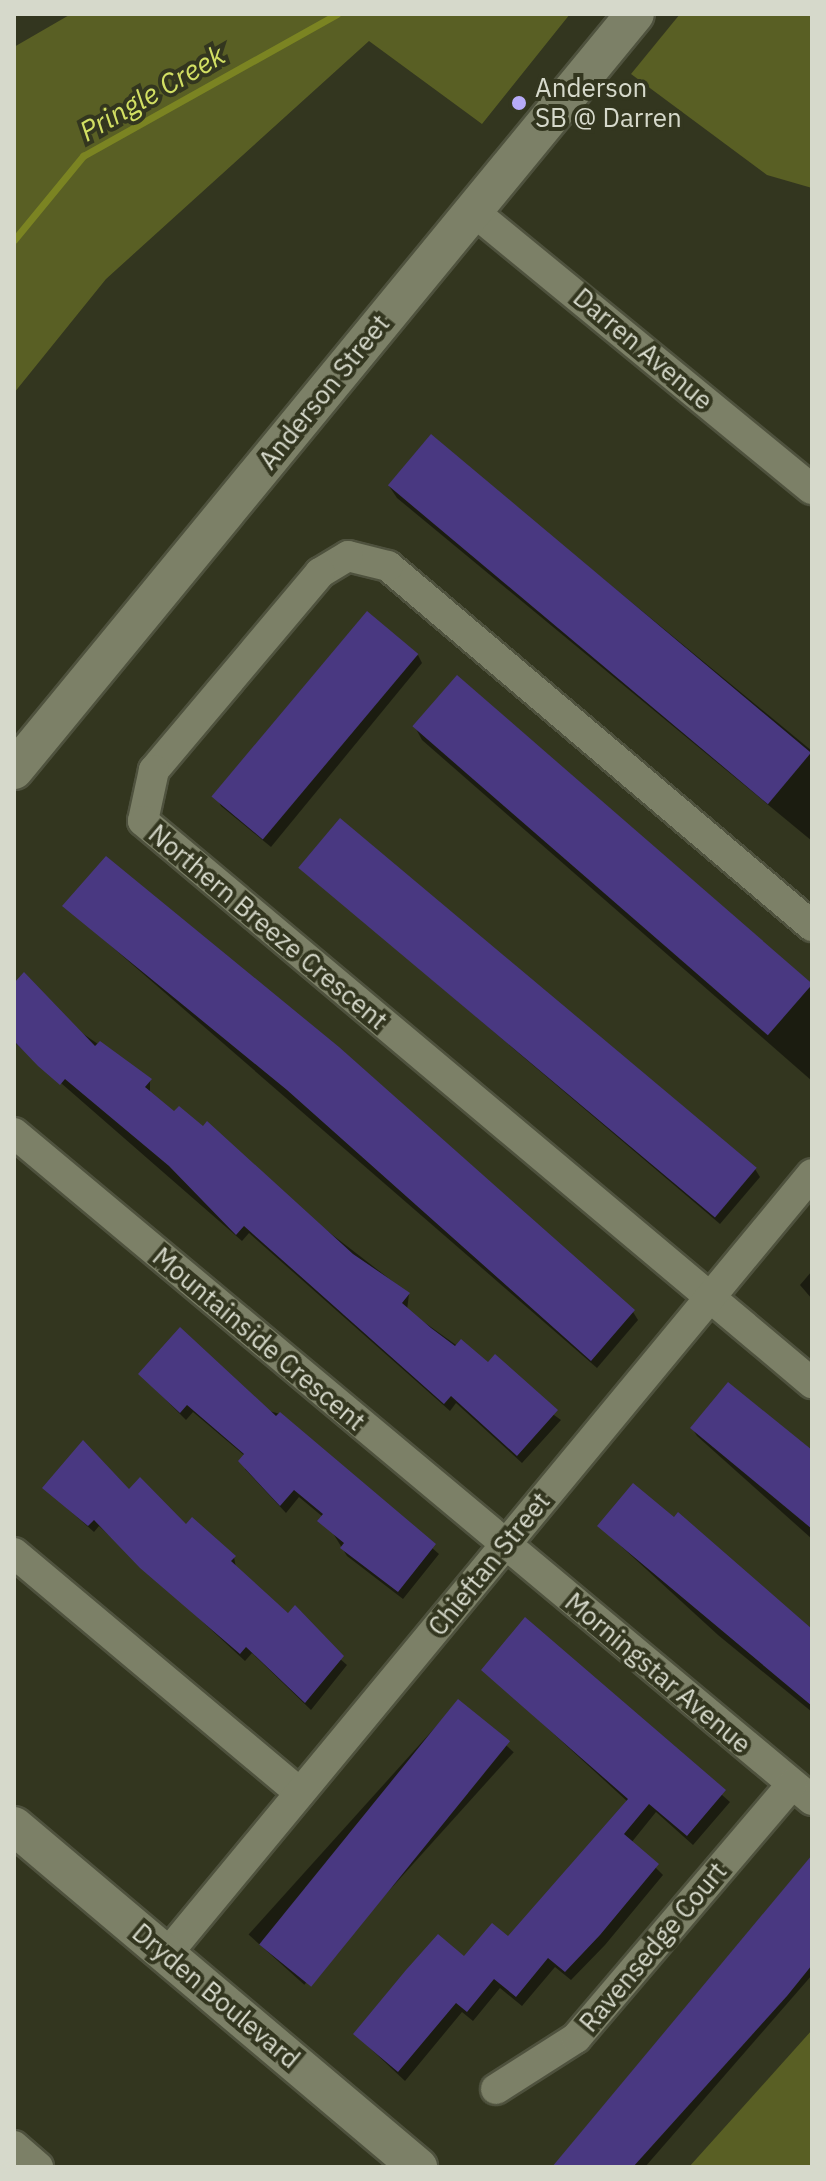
<!DOCTYPE html>
<html>
<head>
<meta charset="utf-8">
<style>
	body { margin:0 }
	#map { position:relative; width:826px; height:2181px; overflow:hidden; background:#33361f; font-family:"IBM Plex Sans",sans-serif }
	div>[style] { position:absolute }
	[style*='--x'] { left:calc(var(--x)*1px); top:calc(var(--y)*1px); width:calc(var(--w)*1px); rotate:calc(var(--a)*1deg) }
	.green>* { inset:0; background:#595f24 }
	.shadow>* { inset:0; background:#0007; transform-origin:0 0 }
	.stream>* { height:7px; margin:-3.5px; padding:0 3.5px; transform-origin:3.5px; border-radius:3.5px; background:#7b8422 }
	.building>* { inset:0; background:#493881; transform-origin:0 0 }
	.roads { filter:drop-shadow(2px 0 #4f523e) drop-shadow(-2px 0 #4f523e) drop-shadow(0 2px #4f523e) drop-shadow(0 -2px #4f523e) }
	.minor>* { height:30px; margin:-15px; padding:0 15px; transform-origin:15px; border-radius:15px; background:#7c8067 }
	.tertiary>* { height:38px; margin:-19px; padding:0 19px; transform-origin:19px; border-radius:19px; background:#7c8067 }
	.dots>* { width:22px; height:22px; translate:-50% -50%; box-sizing:border-box; border:4px solid #33361f; border-radius:50% }
	span { translate:-50% -50%; white-space:nowrap; text-align:center; line-height:1.15; -webkit-text-stroke:8px #33361f; paint-order:stroke }
	.poi-label { font-size:26px; color:#d6d9cb }
	.left { translate:0 -50%; text-align:left }
	.street-label { font-size:26px; color:#d6d9cb }
	.water-label { font-size:28px; color:#d2df63; font-style:italic }
	.frame { position:absolute; inset:0; border:16px solid #d6d9cb; pointer-events:none }
</style>
</head>
<body>
<div id="map">
	<div class="green">
		<div style="clip-path:polygon(71px 14px,570px 14px,482px 124px,369px 41px,106px 279px,14px 393px,14px 47px)"></div>
		<div style="clip-path:polygon(680px 14px,812px 14px,812px 188px,767px 175px,631px 74px)"></div>
		<div style="clip-path:polygon(812px 2030px,812px 2167px,689px 2167px)"></div>
	</div>
	<div class="shadow">
		<div style="clip-path:polygon(431px 437px,812px 751px,812px 841px,397px 498px,389px 486px)"></div>
		<div style="clip-path:polygon(418px 655px,422px 663px,271px 847px,221px 806px,217px 798px)"></div>
		<div style="clip-path:polygon(415px 727px,812px 989px,812px 1081px,422px 740px)"></div>
		<div style="clip-path:polygon(301px 868px,755px 1169px,760px 1177px,720px 1224px)"></div>
		<div style="clip-path:polygon(65px 906px,633px 1312px,638px 1320px,597px 1368px)"></div>
		<div style="clip-path:polygon(14px 986px,150px 1080px,150px 1094px,409px 1294px,407px 1310px,561px 1420px,522px 1463px,456px 1403px,450px 1411px,249px 1233px,242px 1241px,14px 1042px)"></div>
		<div style="clip-path:polygon(812px 1271px,812px 1299px,800px 1285px)"></div>
		<div style="clip-path:polygon(141px 1375px,280px 1414px,439px 1554px,403px 1599px,347px 1556px,323px 1517px,299px 1497px,286px 1513px,245px 1469px,245px 1456px,193px 1412px,186px 1420px)"></div>
		<div style="clip-path:polygon(692px 1428px,812px 1454px,812px 1539px,697px 1436px)"></div>
		<div style="clip-path:polygon(44px 1488px,129px 1492px,234px 1557px,236px 1568px,347px 1665px,311px 1710px,252px 1653px,245px 1661px,99px 1526px,94px 1532px)"></div>
		<div style="clip-path:polygon(599px 1526px,812px 1632px,812px 1712px,718px 1635px)"></div>
		<div style="clip-path:polygon(525px 1620px,730px 1802px,693px 1845px,656px 1812px,631px 1843px,663px 1875px,605px 1945px,571px 1980px,555px 1967px,522px 2006px,500px 1988px,473px 2021px,462px 2012px,405px 2081px,356px 2035px,465px 1959px,509px 1939px,628px 1802px,484px 1670px)"></div>
		<div style="left:458px;top:1702px;width:75px;height:313px;rotate:42deg"></div>
		<div style="clip-path:polygon(812px 1858px,812px 1975px,645px 2167px,554px 2167px)"></div>
	</div>
	<div class="stream">
		<div style="--x:14;--y:240;--w:109;--a:-50.6"></div>
		<div style="--x:83;--y:156;--w:291;--a:-29.2"></div>
	</div>
	<div class="building">
		<div style="left:431px;top:434px;width:496px;height:67px;rotate:40deg"></div>
		<div style="left:367px;top:611px;width:67px;height:242px;rotate:40deg"></div>
		<div style="left:457px;top:675px;width:471px;height:68px;rotate:41deg"></div>
		<div style="left:340px;top:818px;width:544px;height:65px;rotate:40deg"></div>
		<div style="clip-path:polygon(106px 856px,339px 1047px,635px 1310px,591px 1361px,287px 1090px,62px 906px)"></div>
		<div style="clip-path:polygon(24px 972px,95px 1046px,100px 1041px,152px 1079px,145px 1087px,174px 1111px,179px 1106px,203px 1126px,207px 1121px,353px 1254px,410px 1293px,402px 1303px,431px 1328px,455px 1346px,461px 1339px,488px 1362px,495px 1354px,558px 1410px,517px 1456px,451px 1396px,444px 1404px,244px 1226px,236px 1235px,169px 1166px,65px 1079px,60px 1085px,38px 1066px,14px 1041px,14px 983px)"></div>
		<div style="clip-path:polygon(180px 1327px,276px 1416px,280px 1412px,436px 1544px,398px 1592px,340px 1548px,344px 1543px,317px 1521px,323px 1514px,294px 1490px,280px 1506px,238px 1461px,244px 1454px,187px 1405px,180px 1413px,138px 1374px)"></div>
		<div style="clip-path:polygon(728px 1382px,812px 1450px,812px 1529px,690px 1428px)"></div>
		<div style="clip-path:polygon(83px 1440px,129px 1489px,140px 1477px,186px 1524px,192px 1517px,236px 1556px,231px 1561px,288px 1613px,295px 1605px,344px 1656px,305px 1703px,246px 1647px,240px 1654px,140px 1568px,94px 1520px,88px 1526px,42px 1488px)"></div>
		<div style="clip-path:polygon(633px 1483px,674px 1517px,678px 1512px,812px 1629px,812px 1706px,597px 1526px)"></div>
		<div style="clip-path:polygon(525px 1617px,726px 1790px,687px 1836px,649px 1804px,624px 1834px,659px 1864px,600px 1935px,565px 1972px,548px 1958px,516px 1997px,494px 1979px,467px 2012px,456px 2003px,398px 2072px,353px 2034px,406px 1970px,438px 1934px,464px 1956px,492px 1923px,508px 1936px,628px 1799px,481px 1670px)"></div>
		<div style="left:458px;top:1699px;width:67px;height:316px;rotate:39deg"></div>
		<div style="clip-path:polygon(812px 1855px,812px 1965px,787px 1996px,633px 2167px,552px 2167px)"></div>
	</div>
	<div class="roads">
		<div class="minor">
			<div style="--x:473;--y:211;--w:438;--a:39.4"></div>
			<div style="--x:812;--y:926;--w:556;--a:-139.67"></div>
			<div style="--x:388;--y:566;--w:41;--a:-166"></div>
			<div style="--x:348;--y:556;--w:33;--a:149"></div>
			<div style="--x:320;--y:573;--w:258;--a:130.1"></div>
			<div style="--x:154;--y:770;--w:52;--a:102.2"></div>
			<div style="--x:143;--y:821;--w:874;--a:40.03"></div>
			<div style="--x:14;--y:1133;--w:1040;--a:39.89"></div>
			<div style="--x:14;--y:1553;--w:373;--a:40"></div>
			<div style="--x:167;--y:1954;--w:1012;--a:-50.41"></div>
			<div style="--x:496;--y:2089;--w:95;--a:-32.5"></div>
			<div style="--x:576;--y:2038;--w:333;--a:-49.6"></div>
			<div style="--x:14;--y:2146;--w:32;--a:41"></div>
		</div>
		<div class="tertiary">
			<div style="--x:14;--y:770;--w:978;--a:-50.6"></div>
			<div style="--x:14;--y:1826;--w:529;--a:40.17"></div>
		</div>
	</div>
	<div class="dots">
		<div style="left:519px;top:103px;background:#b7abf8"></div>
	</div>
	<div class="poi-label">
		<span class="left" style="left:535px;top:103px">Anderson<br>SB @ Darren</span>
	</div>
	<div class="street-label">
		<span style="left:643px;top:349px;rotate:40deg">Darren Avenue</span>
		<span style="left:324px;top:392px;rotate:-51deg">Anderson Street</span>
		<span style="left:268px;top:927px;rotate:40deg">Northern Breeze Crescent</span>
		<span style="left:259px;top:1339px;rotate:40deg">Mountainside Crescent</span>
		<span style="left:489px;top:1564px;rotate:-51deg">Chieftan Street</span>
		<span style="left:658px;top:1673px;rotate:40deg">Morningstar Avenue</span>
		<span style="left:653px;top:1947px;rotate:-50deg">Ravensedge Court</span>
		<span style="left:216px;top:1996px;rotate:40deg">Dryden Boulevard</span>
	</div>
	<div class="water-label">
		<span style="left:152px;top:93px;rotate:-30deg">Pringle Creek</span>
	</div>
	<div class="frame"></div>
</div>
</body>
</html>
